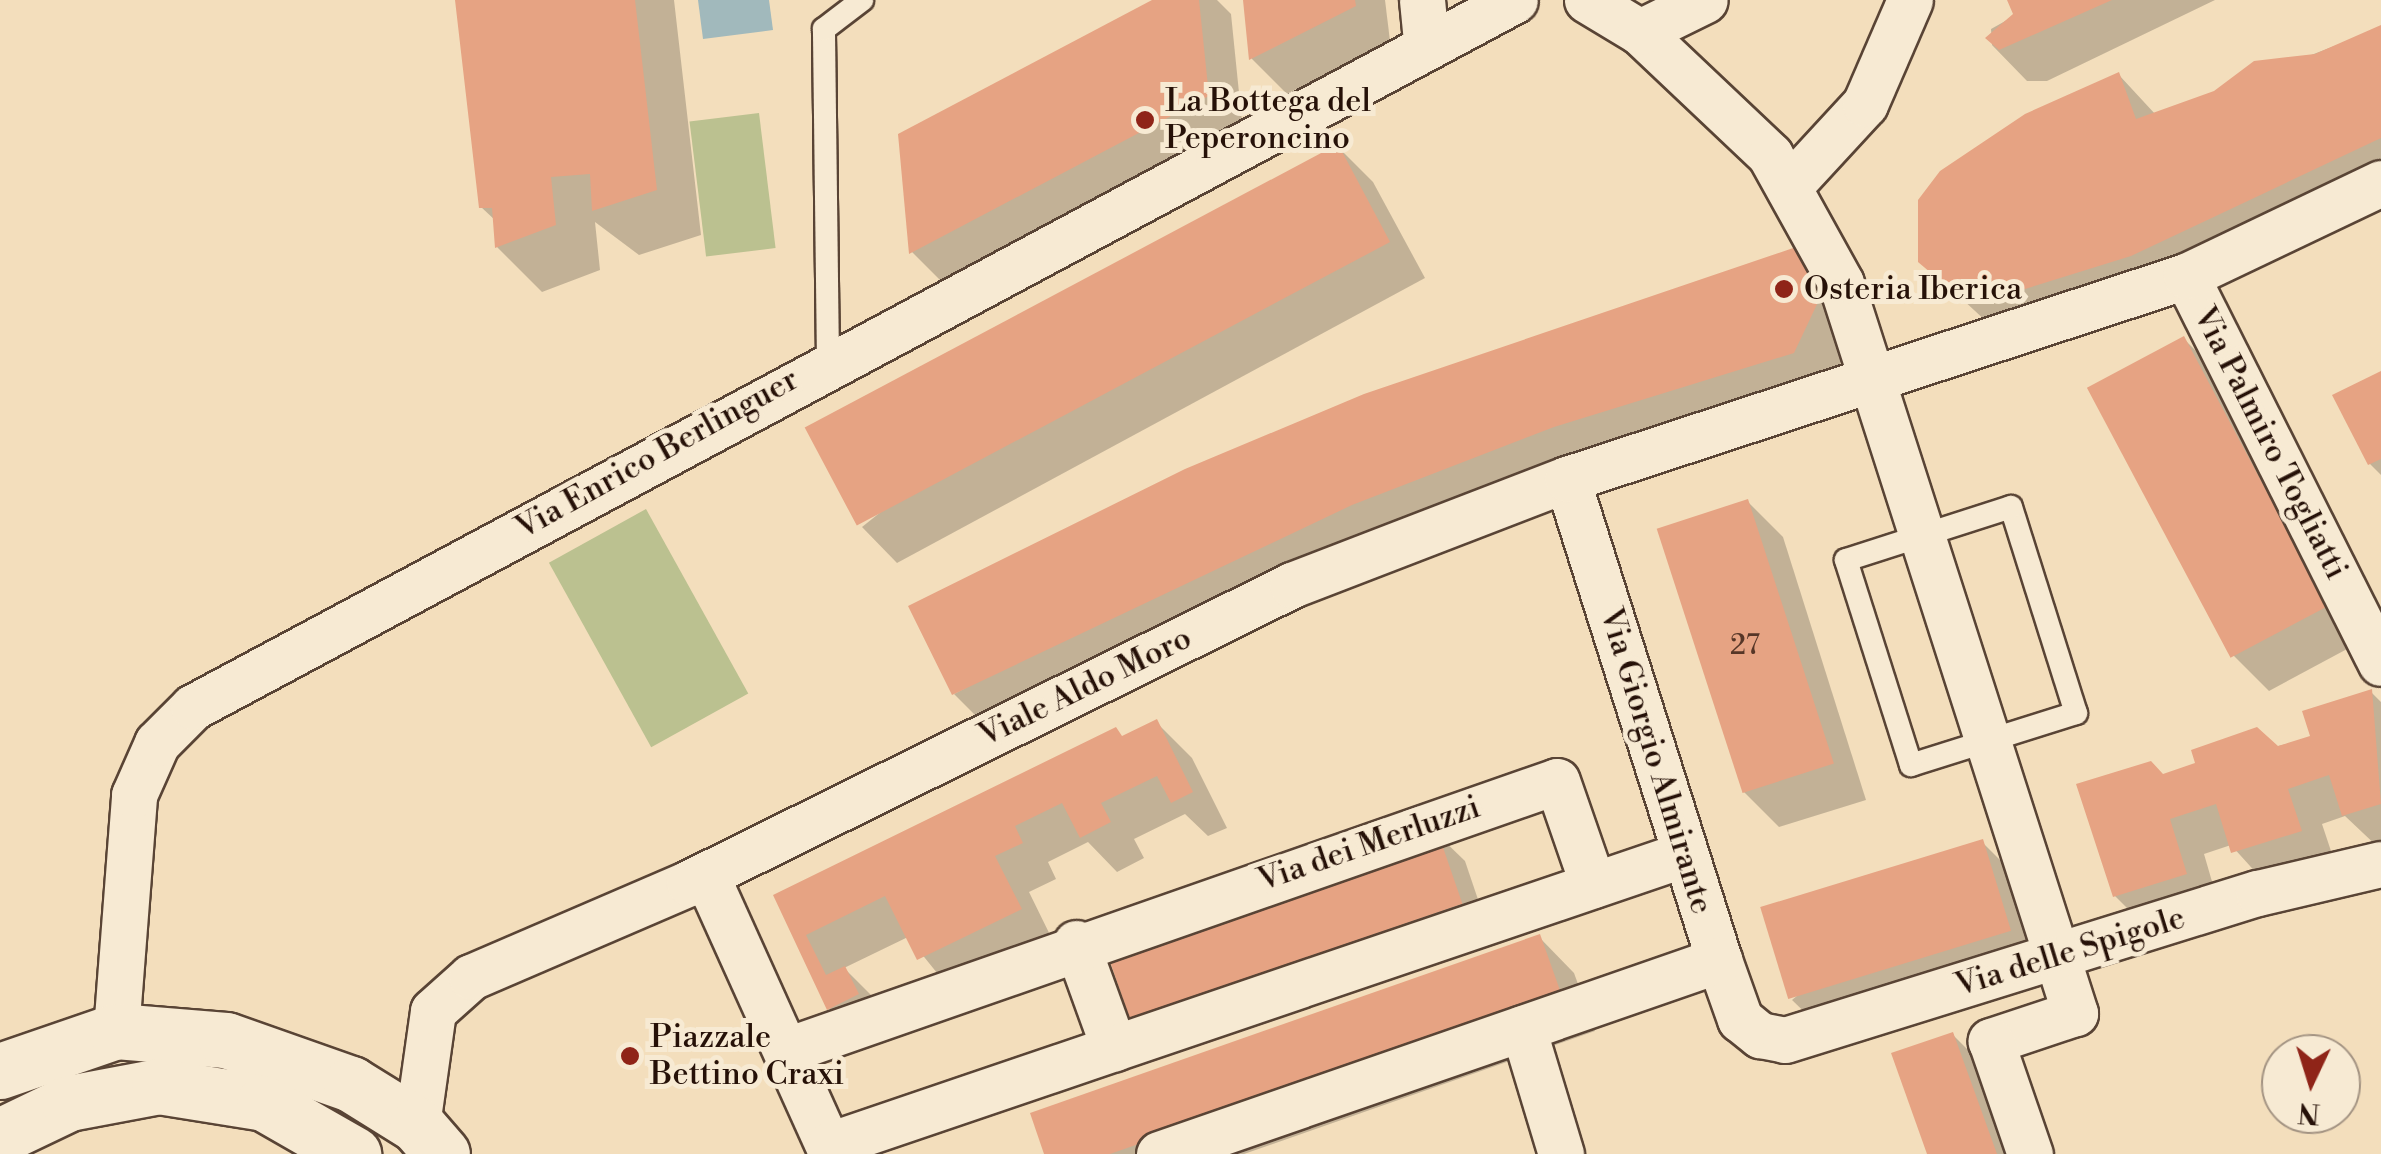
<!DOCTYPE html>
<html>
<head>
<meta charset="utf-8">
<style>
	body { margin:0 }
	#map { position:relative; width:2381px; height:1154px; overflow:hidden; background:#f3debc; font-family:"Libre Bodoni",serif }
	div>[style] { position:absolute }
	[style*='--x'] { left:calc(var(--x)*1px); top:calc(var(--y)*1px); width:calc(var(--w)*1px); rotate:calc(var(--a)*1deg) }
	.green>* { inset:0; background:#bbc190; transform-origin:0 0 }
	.water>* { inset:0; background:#a1b9bc }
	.shadow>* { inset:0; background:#0003 }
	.building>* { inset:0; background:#e6a383; transform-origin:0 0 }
	.roads { filter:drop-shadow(2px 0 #594435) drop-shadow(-2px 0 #594435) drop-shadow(0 2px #594435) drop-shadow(0 -2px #594435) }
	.service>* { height:22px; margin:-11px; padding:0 11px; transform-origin:11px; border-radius:11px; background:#f7ead3 }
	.minor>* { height:45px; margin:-22.5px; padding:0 22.5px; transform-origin:22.5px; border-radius:22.5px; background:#f7ead3 }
	.tertiary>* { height:55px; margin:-27.5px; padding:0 27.5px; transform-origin:27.5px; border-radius:27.5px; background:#f7ead3 }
	.dots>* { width:28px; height:28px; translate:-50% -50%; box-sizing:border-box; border:5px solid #f7ead3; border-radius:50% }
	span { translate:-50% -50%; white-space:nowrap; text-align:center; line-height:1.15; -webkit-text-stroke:10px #f7ead3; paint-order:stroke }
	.number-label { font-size:28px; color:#563627 }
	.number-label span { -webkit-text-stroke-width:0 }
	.poi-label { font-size:32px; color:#261108 }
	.left { translate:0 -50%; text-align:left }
	.street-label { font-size:32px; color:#261108 }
	.north { position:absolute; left:2261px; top:1034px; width:100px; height:100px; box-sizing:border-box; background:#f7ead3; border:2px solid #a39382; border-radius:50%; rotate:184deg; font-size:28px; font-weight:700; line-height:40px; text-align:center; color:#261108 }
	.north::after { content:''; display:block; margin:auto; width:35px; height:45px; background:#8f2418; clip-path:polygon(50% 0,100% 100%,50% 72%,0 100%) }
</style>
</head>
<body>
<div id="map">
	<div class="green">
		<div style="left:759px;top:113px;width:136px;height:70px;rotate:83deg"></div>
		<div style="left:646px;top:509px;width:211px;height:111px;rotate:61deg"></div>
	</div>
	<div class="water">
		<div style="clip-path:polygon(698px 0,769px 0,773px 30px,703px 39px)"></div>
	</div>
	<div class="shadow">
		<div style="clip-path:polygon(458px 0,674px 0,701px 235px,639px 255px,595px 222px,600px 270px,542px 292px,497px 247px,496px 221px,481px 207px)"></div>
		<div style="clip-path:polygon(1157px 0,1217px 0,1231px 14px,1243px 132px,947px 287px,912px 252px)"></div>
		<div style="clip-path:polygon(1245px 0,1385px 0,1390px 41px,1287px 94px,1252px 59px)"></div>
		<div style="clip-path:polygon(2010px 0,2215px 0,2047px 81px,2027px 81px,1992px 45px,1991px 29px,2016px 15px)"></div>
		<div style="clip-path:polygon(2381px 28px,2381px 189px,1988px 323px,1921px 261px,2119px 75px,2156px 115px)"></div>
		<div style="clip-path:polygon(1338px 147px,1373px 182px,1425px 278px,897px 563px,862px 527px)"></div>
		<div style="clip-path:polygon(1799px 249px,1853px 336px,1829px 388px,989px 729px,954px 694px)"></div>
		<div style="clip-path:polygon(2184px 339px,2219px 374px,2362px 641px,2269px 691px,2234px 656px)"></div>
		<div style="clip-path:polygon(2381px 374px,2381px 475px,2370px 464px)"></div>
		<div style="clip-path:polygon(1748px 502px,1783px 537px,1866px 800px,1779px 827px,1744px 792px)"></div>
		<div style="clip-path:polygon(2371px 692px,2381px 702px,2381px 850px,2345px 816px,2322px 824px,2336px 866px,2269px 887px,2231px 845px,2204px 854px,2220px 909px,2150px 931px,2115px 896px,2163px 776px,2313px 737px)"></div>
		<div style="clip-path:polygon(1156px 722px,1192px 758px,1227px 828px,1208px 836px,1185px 814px,1134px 839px,1144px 858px,1117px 872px,1088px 842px,1048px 862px,1056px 879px,1029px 892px,1055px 945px,954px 994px,908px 937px,844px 968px,880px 1004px,864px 1044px,829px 1008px,776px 896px)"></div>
		<div style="clip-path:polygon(1436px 833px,1465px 861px,1489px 932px,1159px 1044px,1131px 1016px)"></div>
		<div style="clip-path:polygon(1982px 842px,2010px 870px,2038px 959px,1821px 1028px,1792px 1000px)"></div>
		<div style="clip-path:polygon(1539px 937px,1574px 973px,1595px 1031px,1244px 1154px,1047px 1154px)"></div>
		<div style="clip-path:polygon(1953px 1035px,1981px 1063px,2013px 1154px,1930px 1154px)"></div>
	</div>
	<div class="building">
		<div style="clip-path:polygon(455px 0,635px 0,657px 190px,592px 211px,590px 174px,551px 177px,556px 225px,495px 248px,492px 208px,479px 208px)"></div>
		<div style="clip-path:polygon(1152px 0,1199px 0,1209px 96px,909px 254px,898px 134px)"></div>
		<div style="clip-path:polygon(1243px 0,1355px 0,1356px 6px,1249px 60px)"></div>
		<div style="clip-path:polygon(2007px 0,2112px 0,1999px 50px,1985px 38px,2013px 14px)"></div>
		<div style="clip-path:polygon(2381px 25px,2381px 138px,2131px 256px,1999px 297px,1950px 289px,1918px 262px,1918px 200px,1940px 171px,2025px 114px,2119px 72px,2136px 119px,2214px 91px,2254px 61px,2315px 54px)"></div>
		<div style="left:1338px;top:144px;width:111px;height:604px;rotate:62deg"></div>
		<div style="clip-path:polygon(1799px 246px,1819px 300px,1794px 353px,1554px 427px,1352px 505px,952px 695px,908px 606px,1185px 469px,1364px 394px)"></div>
		<div style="left:2184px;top:336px;width:306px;height:110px;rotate:62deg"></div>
		<div style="clip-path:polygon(2381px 371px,2381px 459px,2368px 465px,2332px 395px)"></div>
		<div style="left:1748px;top:499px;width:278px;height:96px;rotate:72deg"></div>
		<div style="clip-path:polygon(2372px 689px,2381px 804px,2342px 816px,2329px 775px,2288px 789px,2302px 831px,2231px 853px,2216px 804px,2170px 819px,2187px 874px,2113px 897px,2076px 784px,2151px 761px,2163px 774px,2195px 763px,2191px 750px,2257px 727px,2278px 746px,2310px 736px,2302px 711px)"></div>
		<div style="clip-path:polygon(1157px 719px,1193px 792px,1171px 803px,1157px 776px,1101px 803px,1111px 822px,1080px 838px,1062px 803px,1015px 826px,1023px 843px,995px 856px,1022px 909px,917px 960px,885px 896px,806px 935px,826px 975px,845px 966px,859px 994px,827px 1010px,773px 895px,1116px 727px,1122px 736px)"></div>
		<div style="left:1437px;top:830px;width:78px;height:352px;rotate:71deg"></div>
		<div style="left:1983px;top:839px;width:96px;height:233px;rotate:73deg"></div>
		<div style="clip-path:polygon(1540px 934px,1562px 996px,1110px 1154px,1044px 1154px,1030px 1113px)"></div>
		<div style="clip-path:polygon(1953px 1032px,1997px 1154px,1927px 1154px,1891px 1053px)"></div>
	</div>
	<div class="roads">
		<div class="service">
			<div style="--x:828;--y:361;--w:332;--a:-90.7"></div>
			<div style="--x:824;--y:29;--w:48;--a:-37.3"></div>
			<div style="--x:2011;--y:507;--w:216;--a:72.5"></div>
			<div style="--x:2076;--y:713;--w:173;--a:162.5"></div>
			<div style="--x:1911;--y:765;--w:215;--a:-107.6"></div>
			<div style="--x:1846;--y:560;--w:173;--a:-17.8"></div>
		</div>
		<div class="minor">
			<div style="--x:1422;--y:0;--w:41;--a:84.4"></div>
			<div style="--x:1587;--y:0;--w:62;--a:31.1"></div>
			<div style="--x:1640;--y:32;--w:179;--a:43.4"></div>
			<div style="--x:1770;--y:155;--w:146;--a:61"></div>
			<div style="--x:1841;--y:283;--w:767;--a:72.23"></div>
			<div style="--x:2075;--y:1013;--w:89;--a:161.6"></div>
			<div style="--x:1991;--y:1041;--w:120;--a:71"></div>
			<div style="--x:1640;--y:32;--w:72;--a:-26.2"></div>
			<div style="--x:1793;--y:182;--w:106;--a:-47.3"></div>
			<div style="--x:1865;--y:104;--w:113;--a:-66.6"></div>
			<div style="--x:2186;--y:276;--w:433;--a:63.3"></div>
			<div style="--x:1567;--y:479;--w:504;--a:72.46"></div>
			<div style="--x:1719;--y:960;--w:63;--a:70.4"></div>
			<div style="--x:1740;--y:1019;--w:26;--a:39"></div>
			<div style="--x:1760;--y:1035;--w:25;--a:11"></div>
			<div style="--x:1785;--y:1040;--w:495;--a:-17.3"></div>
			<div style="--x:2258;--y:893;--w:126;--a:-13.3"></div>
			<div style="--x:706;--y:875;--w:306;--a:65.7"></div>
			<div style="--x:1076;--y:943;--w:112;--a:70.1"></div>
			<div style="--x:1523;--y:1028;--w:132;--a:73.2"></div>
			<div style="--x:116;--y:1031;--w:237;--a:-85.6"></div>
			<div style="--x:134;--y:795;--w:57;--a:-66.1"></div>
			<div style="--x:157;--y:743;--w:51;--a:-45"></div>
			<div style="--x:193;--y:707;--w:1499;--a:-28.14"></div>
			<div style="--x:790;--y:1049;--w:812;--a:-19.26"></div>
			<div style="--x:1557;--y:781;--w:110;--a:70.9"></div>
			<div style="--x:417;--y:1125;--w:115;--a:-82"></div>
			<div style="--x:433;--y:1011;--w:51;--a:-41.8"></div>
			<div style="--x:471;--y:977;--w:237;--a:-23.3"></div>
			<div style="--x:689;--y:883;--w:673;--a:-26.3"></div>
			<div style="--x:1292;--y:585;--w:295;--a:-21.1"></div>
			<div style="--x:1567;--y:479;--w:651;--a:-18.16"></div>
			<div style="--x:2186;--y:276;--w:216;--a:-25.5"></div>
			<div style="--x:829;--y:1145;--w:904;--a:-18.78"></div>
			<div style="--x:1159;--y:1154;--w:593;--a:-19.11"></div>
		</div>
		<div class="tertiary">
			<div style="--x:0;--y:1071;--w:123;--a:-19"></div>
			<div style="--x:116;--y:1031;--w:110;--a:4.7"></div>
			<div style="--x:226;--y:1040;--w:133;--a:19.4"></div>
			<div style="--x:351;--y:1084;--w:78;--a:31.8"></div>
			<div style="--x:417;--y:1125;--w:38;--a:49"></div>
			<div style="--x:0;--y:1136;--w:76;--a:-25.6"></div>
			<div style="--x:69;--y:1103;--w:92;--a:-10.7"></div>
			<div style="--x:159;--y:1086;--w:106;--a:9.2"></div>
			<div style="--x:264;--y:1103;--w:103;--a:29.8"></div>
		</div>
	</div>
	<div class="dots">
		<div style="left:1145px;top:120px;background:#8f2418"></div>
		<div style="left:1784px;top:289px;background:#8f2418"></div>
		<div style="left:630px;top:1056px;background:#8f2418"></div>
	</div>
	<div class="number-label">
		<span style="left:1745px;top:646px">27</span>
	</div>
	<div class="poi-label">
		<span class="left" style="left:1165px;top:120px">La Bottega del<br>Peperoncino</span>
		<span class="left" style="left:1804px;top:289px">Osteria Iberica</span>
		<span class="left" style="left:650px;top:1056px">Piazzale<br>Bettino Craxi</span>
	</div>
	<div class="street-label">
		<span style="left:2270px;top:443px;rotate:63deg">Via Palmiro Togliatti</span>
		<span style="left:657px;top:454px;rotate:-29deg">Via Enrico Berlinguer</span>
		<span style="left:1085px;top:687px;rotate:-26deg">Viale Aldo Moro</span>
		<span style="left:1656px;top:761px;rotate:73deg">Via Giorgio Almirante</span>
		<span style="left:1369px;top:844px;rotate:-19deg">Via dei Merluzzi</span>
		<span style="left:2070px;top:952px;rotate:-17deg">Via delle Spigole</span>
	</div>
	<div class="north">N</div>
</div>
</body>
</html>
